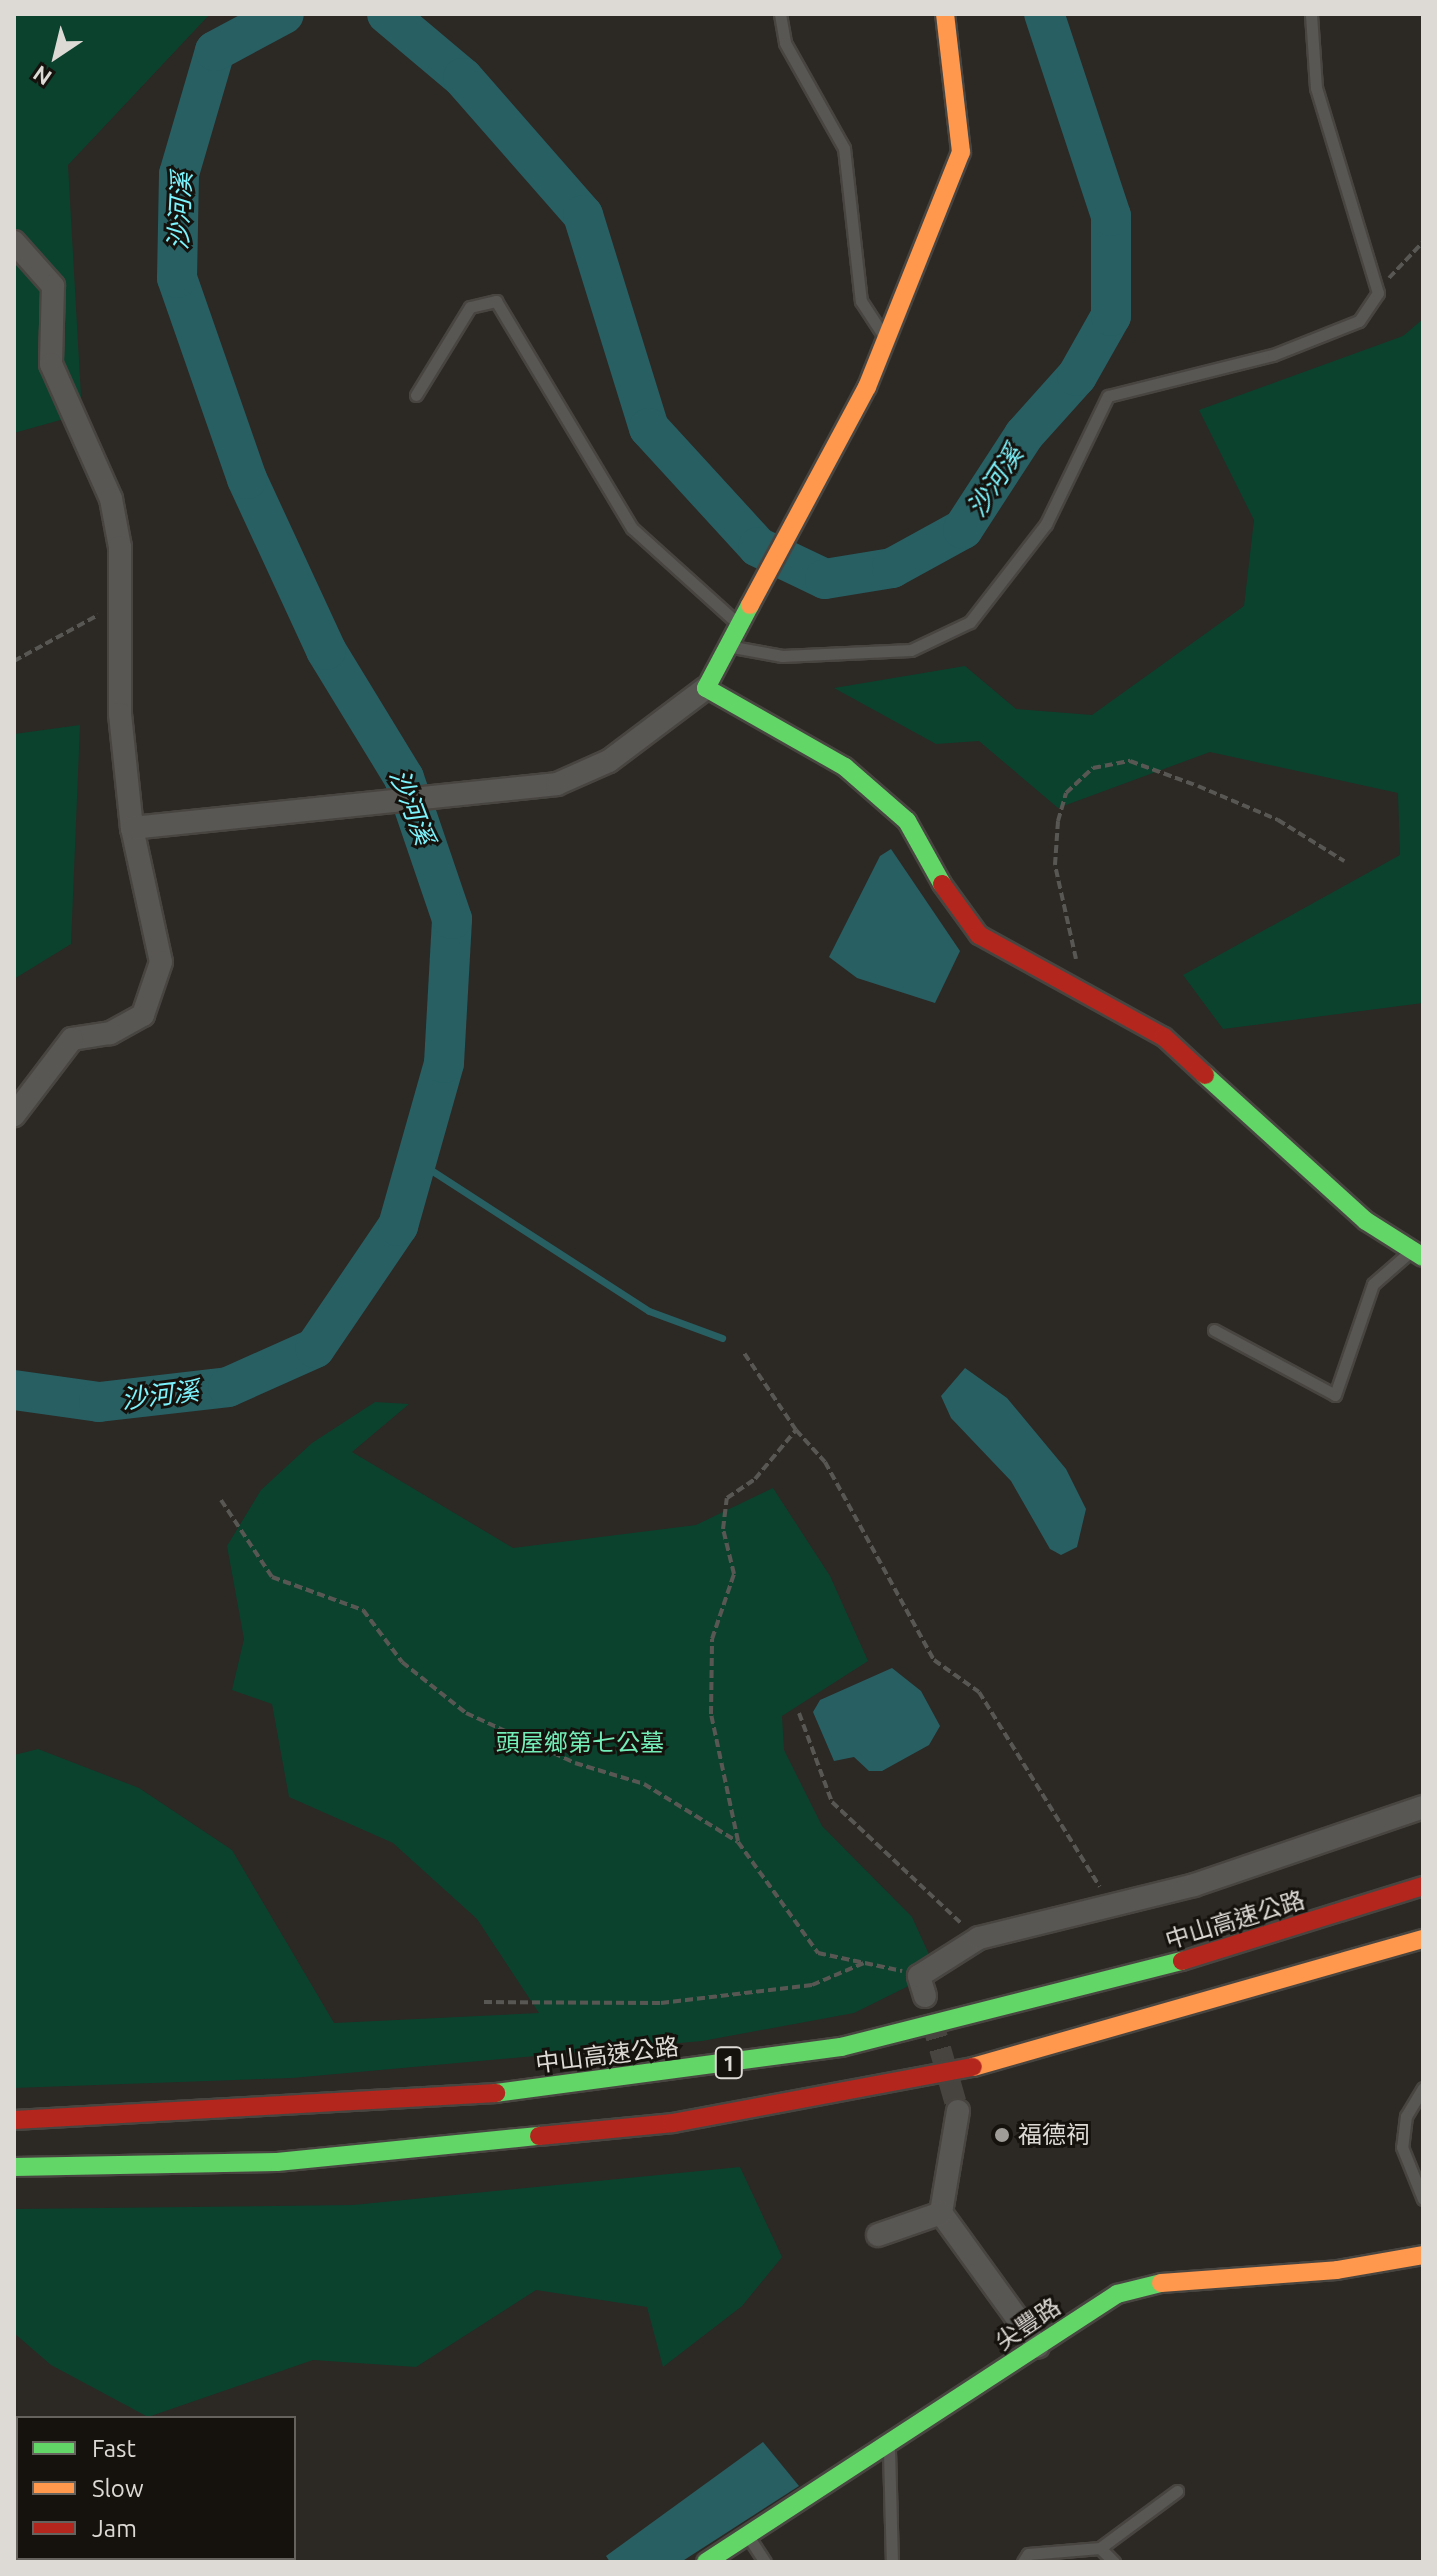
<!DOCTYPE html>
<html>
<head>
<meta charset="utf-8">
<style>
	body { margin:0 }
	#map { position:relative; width:1437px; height:2576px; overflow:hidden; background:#2c2824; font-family:Ubuntu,"Noto Sans TC",sans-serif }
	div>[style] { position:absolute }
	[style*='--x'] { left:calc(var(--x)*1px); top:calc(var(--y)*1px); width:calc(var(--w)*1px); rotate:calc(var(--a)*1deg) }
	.green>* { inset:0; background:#0b422e }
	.water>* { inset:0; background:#275f63 }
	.stream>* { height:7px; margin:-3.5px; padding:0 3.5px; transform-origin:3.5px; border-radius:3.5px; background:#275f63 }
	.river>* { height:40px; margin:-20px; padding:0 20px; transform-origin:20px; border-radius:20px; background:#275f63 }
	.street-tunnel>* { height:22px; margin-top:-11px; transform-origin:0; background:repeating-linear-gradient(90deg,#47433e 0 22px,transparent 0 33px) }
	.path>* { height:4px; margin-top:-2px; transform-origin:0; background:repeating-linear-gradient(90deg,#585754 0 8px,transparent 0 12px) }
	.roads { filter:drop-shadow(2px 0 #484541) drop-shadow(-2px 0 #484541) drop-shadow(0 2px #484541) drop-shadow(0 -2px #484541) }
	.lane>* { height:11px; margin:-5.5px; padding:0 5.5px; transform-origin:5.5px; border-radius:5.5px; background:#595754 }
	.street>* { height:22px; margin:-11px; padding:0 11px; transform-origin:11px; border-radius:11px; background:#595754 }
	.fast>* { height:18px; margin:-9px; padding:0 9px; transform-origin:9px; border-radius:9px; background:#63d668 }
	.slow>* { height:18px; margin:-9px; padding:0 9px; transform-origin:9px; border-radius:9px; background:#ff974d }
	.jam>* { height:18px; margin:-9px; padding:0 9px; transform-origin:9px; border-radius:9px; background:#b3261e }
	.dots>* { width:22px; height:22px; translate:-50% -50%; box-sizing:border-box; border:4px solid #15120e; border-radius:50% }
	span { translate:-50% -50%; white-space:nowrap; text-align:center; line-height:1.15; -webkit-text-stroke:6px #15120e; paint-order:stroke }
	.shield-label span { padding:2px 6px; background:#15120e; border:2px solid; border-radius:6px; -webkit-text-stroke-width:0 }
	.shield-label { font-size:22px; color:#ddd9d4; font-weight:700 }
	.park-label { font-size:24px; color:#73edb7 }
	.street-label { font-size:24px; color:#ddd9d4 }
	.poi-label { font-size:24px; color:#ddd9d4 }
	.left { translate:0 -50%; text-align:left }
	.water-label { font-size:26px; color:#7df4fd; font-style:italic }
	.frame { position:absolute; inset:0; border:16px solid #ddd9d4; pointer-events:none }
	.legend { position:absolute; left:16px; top:2416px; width:280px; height:144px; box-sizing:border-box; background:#15120e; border:2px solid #65625d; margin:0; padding:10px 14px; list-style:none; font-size:24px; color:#ddd9d4 }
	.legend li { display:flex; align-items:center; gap:16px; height:40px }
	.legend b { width:40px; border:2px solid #65625d }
	.north { position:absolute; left:16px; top:16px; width:80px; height:80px; -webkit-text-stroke:6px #15120e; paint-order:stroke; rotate:215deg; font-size:22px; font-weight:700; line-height:32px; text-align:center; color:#ddd9d4 }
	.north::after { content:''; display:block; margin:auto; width:28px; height:36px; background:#ddd9d4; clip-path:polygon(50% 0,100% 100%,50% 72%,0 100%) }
</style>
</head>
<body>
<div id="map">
	<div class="green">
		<div style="clip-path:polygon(14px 14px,210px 14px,68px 165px,82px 414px,14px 433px)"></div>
		<div style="clip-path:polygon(1423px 319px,1423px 1003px,1223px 1029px,1183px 975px,1400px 855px,1398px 793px,1210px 752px,1058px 808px,979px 741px,936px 744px,834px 688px,965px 666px,1016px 709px,1092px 715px,1244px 606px,1254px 520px,1199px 410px,1403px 336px)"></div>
		<div style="clip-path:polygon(80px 725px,71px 944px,14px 979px,14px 734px)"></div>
		<div style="clip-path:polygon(375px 1402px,409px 1404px,352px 1452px,513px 1548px,696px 1525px,773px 1488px,830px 1576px,868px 1661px,782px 1716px,784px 1750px,822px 1826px,912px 1917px,937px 1972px,854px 2013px,702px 2041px,292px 2078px,14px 2088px,14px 1755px,38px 1749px,139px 1788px,232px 1850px,334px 2023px,539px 2013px,477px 1919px,393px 1843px,289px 1797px,272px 1704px,232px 1690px,244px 1639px,227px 1546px,261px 1490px,312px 1443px)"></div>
		<div style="clip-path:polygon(740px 2167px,782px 2257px,742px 2306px,663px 2367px,647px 2307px,536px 2290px,416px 2367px,313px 2360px,148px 2417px,51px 2365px,14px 2333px,14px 2209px,353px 2205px)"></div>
	</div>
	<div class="water">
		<div style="clip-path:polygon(891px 849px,960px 951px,935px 1003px,857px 978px,829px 957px,880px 856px)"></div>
		<div style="clip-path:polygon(965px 1368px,1007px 1398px,1066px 1469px,1086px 1509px,1077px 1547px,1061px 1555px,1050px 1549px,1011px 1481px,951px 1418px,941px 1396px)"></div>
		<div style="clip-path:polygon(892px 1668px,921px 1691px,940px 1726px,929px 1745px,882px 1771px,869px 1771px,854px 1757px,834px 1761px,813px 1712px,820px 1700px)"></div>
		<div style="clip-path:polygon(763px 2442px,799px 2486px,681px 2562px,610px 2562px,606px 2556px)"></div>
	</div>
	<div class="stream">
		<div style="--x:417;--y:1161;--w:276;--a:32.9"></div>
		<div style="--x:649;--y:1311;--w:78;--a:20.3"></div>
	</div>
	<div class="river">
		<div style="--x:387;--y:14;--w:99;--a:40.1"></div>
		<div style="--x:463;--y:78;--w:182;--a:48.8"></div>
		<div style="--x:583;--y:215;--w:223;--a:72.8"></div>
		<div style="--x:649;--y:428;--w:161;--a:47.5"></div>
		<div style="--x:758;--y:547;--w:74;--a:25.5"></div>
		<div style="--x:825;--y:579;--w:68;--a:-9.3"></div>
		<div style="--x:892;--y:568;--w:81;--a:-28.8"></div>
		<div style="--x:963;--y:529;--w:112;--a:-57"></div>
		<div style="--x:1024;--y:435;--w:79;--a:-48.1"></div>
		<div style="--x:1077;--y:376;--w:69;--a:-60.5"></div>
		<div style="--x:1111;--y:316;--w:100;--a:-90"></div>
		<div style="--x:1111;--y:216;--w:213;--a:-108.3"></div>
		<div style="--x:14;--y:1390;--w:86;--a:8"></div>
		<div style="--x:99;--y:1402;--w:130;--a:-6.6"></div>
		<div style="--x:228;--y:1387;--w:95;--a:-24.1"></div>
		<div style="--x:315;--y:1348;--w:148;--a:-55.8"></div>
		<div style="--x:398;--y:1226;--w:169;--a:-74.2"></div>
		<div style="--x:444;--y:1063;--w:144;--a:-86.8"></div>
		<div style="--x:452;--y:919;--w:149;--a:-108.8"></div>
		<div style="--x:404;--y:778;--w:150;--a:-121.4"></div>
		<div style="--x:326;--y:650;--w:188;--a:-114.8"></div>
		<div style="--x:247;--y:479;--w:213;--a:-109.2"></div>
		<div style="--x:177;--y:278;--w:104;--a:-88.9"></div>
		<div style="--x:179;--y:174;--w:128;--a:-73.7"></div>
		<div style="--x:215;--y:51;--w:78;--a:-28.2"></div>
	</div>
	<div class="street-tunnel">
		<div style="--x:931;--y:2017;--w:98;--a:74"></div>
	</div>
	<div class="path">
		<div style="--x:1389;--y:278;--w:50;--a:-46.6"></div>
		<div style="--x:14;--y:661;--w:96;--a:-28.7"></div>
		<div style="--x:1076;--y:959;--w:96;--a:-102.6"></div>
		<div style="--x:1055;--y:865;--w:44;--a:-86.1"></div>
		<div style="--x:1058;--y:821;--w:29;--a:-74"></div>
		<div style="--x:1066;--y:793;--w:37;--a:-43"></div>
		<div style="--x:1093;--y:768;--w:38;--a:-11"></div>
		<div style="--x:1130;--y:761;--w:72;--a:20.2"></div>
		<div style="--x:1198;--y:786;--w:87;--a:23"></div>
		<div style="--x:1278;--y:820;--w:78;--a:31.8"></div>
		<div style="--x:796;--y:1430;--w:43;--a:47.8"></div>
		<div style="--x:825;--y:1462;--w:226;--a:61.2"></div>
		<div style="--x:934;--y:1660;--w:55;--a:35.4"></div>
		<div style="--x:979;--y:1692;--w:229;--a:58.2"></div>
		<div style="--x:221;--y:1500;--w:92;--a:56.5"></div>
		<div style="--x:272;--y:1577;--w:97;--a:19.9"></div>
		<div style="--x:363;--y:1610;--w:65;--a:53.1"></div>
		<div style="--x:402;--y:1662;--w:82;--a:38.6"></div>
		<div style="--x:466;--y:1713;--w:120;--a:24.6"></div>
		<div style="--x:575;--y:1763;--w:72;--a:16.9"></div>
		<div style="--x:644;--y:1784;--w:110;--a:31.7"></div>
		<div style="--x:738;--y:1842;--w:137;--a:54.2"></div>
		<div style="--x:818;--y:1953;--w:86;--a:12.1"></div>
		<div style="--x:799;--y:1713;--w:95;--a:69.7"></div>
		<div style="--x:832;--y:1802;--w:178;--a:43.2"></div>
		<div style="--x:738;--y:1841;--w:130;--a:-102"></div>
		<div style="--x:711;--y:1714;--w:75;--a:-89.2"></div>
		<div style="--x:712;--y:1639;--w:69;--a:-71.3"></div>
		<div style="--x:734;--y:1574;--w:46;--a:-103.7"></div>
		<div style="--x:723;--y:1529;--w:31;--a:-83"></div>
		<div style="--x:727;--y:1498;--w:34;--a:-34"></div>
		<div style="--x:755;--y:1479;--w:64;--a:-50.1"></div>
		<div style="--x:796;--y:1430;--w:93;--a:-124"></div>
		<div style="--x:484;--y:2002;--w:177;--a:0.3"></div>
		<div style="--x:661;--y:2003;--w:152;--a:-6.8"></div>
		<div style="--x:812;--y:1985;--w:56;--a:-22.9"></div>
	</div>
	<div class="roads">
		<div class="lane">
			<div style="--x:780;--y:14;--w:29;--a:80"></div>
			<div style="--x:785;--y:43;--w:120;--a:60.7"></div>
			<div style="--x:844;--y:148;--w:154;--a:83.7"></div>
			<div style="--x:861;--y:301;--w:38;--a:57"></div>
			<div style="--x:416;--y:395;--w:103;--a:-58.5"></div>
			<div style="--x:470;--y:307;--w:27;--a:-13"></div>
			<div style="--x:496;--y:301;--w:265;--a:59.1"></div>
			<div style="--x:632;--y:528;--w:140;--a:42.1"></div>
			<div style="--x:733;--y:647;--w:50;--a:10.4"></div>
			<div style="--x:782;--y:656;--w:129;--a:-2.7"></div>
			<div style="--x:911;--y:650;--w:65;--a:-25.4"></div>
			<div style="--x:970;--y:622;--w:124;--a:-52.2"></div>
			<div style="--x:1046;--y:524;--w:142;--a:-64.2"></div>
			<div style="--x:1108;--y:396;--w:170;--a:-14"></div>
			<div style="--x:1273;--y:355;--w:92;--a:-21.6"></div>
			<div style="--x:1359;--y:321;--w:34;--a:-56"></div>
			<div style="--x:1378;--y:293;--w:214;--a:-106.8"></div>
			<div style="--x:1316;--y:88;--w:74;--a:-93.9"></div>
			<div style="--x:1214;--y:1330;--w:137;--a:28.2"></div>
			<div style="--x:1335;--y:1395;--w:117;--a:-71.1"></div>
			<div style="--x:1373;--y:1284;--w:50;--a:-41"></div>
			<div style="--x:1423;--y:2088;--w:33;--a:121"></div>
			<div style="--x:1406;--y:2116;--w:31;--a:97"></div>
			<div style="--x:1402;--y:2147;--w:56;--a:68"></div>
			<div style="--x:889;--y:2450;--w:112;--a:88.5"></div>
			<div style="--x:748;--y:2536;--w:31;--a:57"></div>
			<div style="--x:1100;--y:2548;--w:20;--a:45"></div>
			<div style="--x:1023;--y:2562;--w:9;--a:-58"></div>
			<div style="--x:1028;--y:2554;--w:72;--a:-4.8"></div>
			<div style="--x:1100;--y:2548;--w:96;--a:-36.5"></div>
		</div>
		<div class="street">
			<div style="--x:14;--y:242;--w:59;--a:48.4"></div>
			<div style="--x:53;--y:286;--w:78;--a:91.5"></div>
			<div style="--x:51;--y:364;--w:148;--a:66"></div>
			<div style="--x:111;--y:499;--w:49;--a:79.4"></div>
			<div style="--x:120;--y:547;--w:167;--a:90"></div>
			<div style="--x:120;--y:714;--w:115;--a:84"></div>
			<div style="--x:132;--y:828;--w:137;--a:77.8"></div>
			<div style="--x:161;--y:962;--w:56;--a:108.8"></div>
			<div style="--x:143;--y:1015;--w:38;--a:151"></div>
			<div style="--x:110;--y:1033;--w:38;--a:171"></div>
			<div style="--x:72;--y:1039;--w:96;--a:127.3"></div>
			<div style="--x:132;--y:828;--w:427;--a:-5.9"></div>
			<div style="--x:557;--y:784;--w:57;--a:-23.9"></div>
			<div style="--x:609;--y:761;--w:121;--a:-37"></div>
			<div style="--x:925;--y:1996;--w:21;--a:-107"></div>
			<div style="--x:919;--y:1976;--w:71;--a:-32.3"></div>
			<div style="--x:979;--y:1938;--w:221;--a:-13.8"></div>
			<div style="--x:1194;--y:1885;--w:242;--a:-18.8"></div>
			<div style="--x:958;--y:2111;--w:103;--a:99.5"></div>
			<div style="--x:941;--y:2213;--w:165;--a:54.1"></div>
			<div style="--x:878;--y:2235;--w:67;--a:-19.2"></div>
		</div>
		<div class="fast">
			<div style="--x:750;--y:605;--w:94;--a:117.9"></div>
			<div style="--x:706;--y:688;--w:160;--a:29.6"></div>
			<div style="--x:845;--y:767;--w:82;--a:41.1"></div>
			<div style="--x:907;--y:821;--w:72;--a:60.9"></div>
			<div style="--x:1205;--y:1075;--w:217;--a:42.2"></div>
			<div style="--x:1366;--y:1221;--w:67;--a:32.3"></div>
			<div style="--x:496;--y:2093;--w:348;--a:-7.6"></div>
			<div style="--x:841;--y:2047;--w:352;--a:-14.2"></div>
			<div style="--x:14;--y:2167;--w:263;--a:-1.1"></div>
			<div style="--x:277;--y:2162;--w:263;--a:-5.7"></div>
			<div style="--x:706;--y:2562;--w:491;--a:-33.1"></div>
			<div style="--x:1117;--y:2294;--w:45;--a:-14"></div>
		</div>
		<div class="slow">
			<div style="--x:750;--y:605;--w:247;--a:-61.8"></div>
			<div style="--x:867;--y:387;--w:253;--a:-68.2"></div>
			<div style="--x:961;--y:152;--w:139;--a:-96.6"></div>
			<div style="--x:973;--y:2067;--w:468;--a:-15.9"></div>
			<div style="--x:1161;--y:2283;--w:176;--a:-4.2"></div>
			<div style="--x:1337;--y:2270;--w:87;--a:-9.9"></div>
		</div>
		<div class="jam">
			<div style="--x:942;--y:884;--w:63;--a:54"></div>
			<div style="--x:979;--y:935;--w:211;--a:28.9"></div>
			<div style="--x:1164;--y:1037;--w:56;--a:42.8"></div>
			<div style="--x:1182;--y:1961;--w:252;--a:-17.3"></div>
			<div style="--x:14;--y:2120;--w:483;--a:-3.2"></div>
			<div style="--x:539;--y:2136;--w:135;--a:-5.5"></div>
			<div style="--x:673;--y:2123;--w:305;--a:-10.6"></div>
		</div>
	</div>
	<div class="dots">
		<div style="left:1002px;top:2135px;background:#9f9b96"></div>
	</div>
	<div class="shield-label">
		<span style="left:729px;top:2063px">1</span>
	</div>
	<div class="park-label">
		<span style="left:580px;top:1743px">頭屋鄉第七公墓</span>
	</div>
	<div class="street-label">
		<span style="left:1235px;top:1920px;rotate:-17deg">中山高速公路</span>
		<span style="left:607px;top:2055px;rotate:-7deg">中山高速公路</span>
		<span style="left:1028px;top:2324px;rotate:-34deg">尖豐路</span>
	</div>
	<div class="poi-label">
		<span class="left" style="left:1018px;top:2135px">福德祠</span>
	</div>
	<div class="water-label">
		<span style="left:180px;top:211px;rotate:-87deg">沙河溪</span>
		<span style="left:995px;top:481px;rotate:-57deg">沙河溪</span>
		<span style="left:412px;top:807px;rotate:69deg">沙河溪</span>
		<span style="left:160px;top:1395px;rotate:-7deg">沙河溪</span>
	</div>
	<div class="frame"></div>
	<ul class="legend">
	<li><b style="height:10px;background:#63d668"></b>Fast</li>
	<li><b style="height:10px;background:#ff974d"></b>Slow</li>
	<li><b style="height:10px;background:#b3261e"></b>Jam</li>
	</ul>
	<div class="north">N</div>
</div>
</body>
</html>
